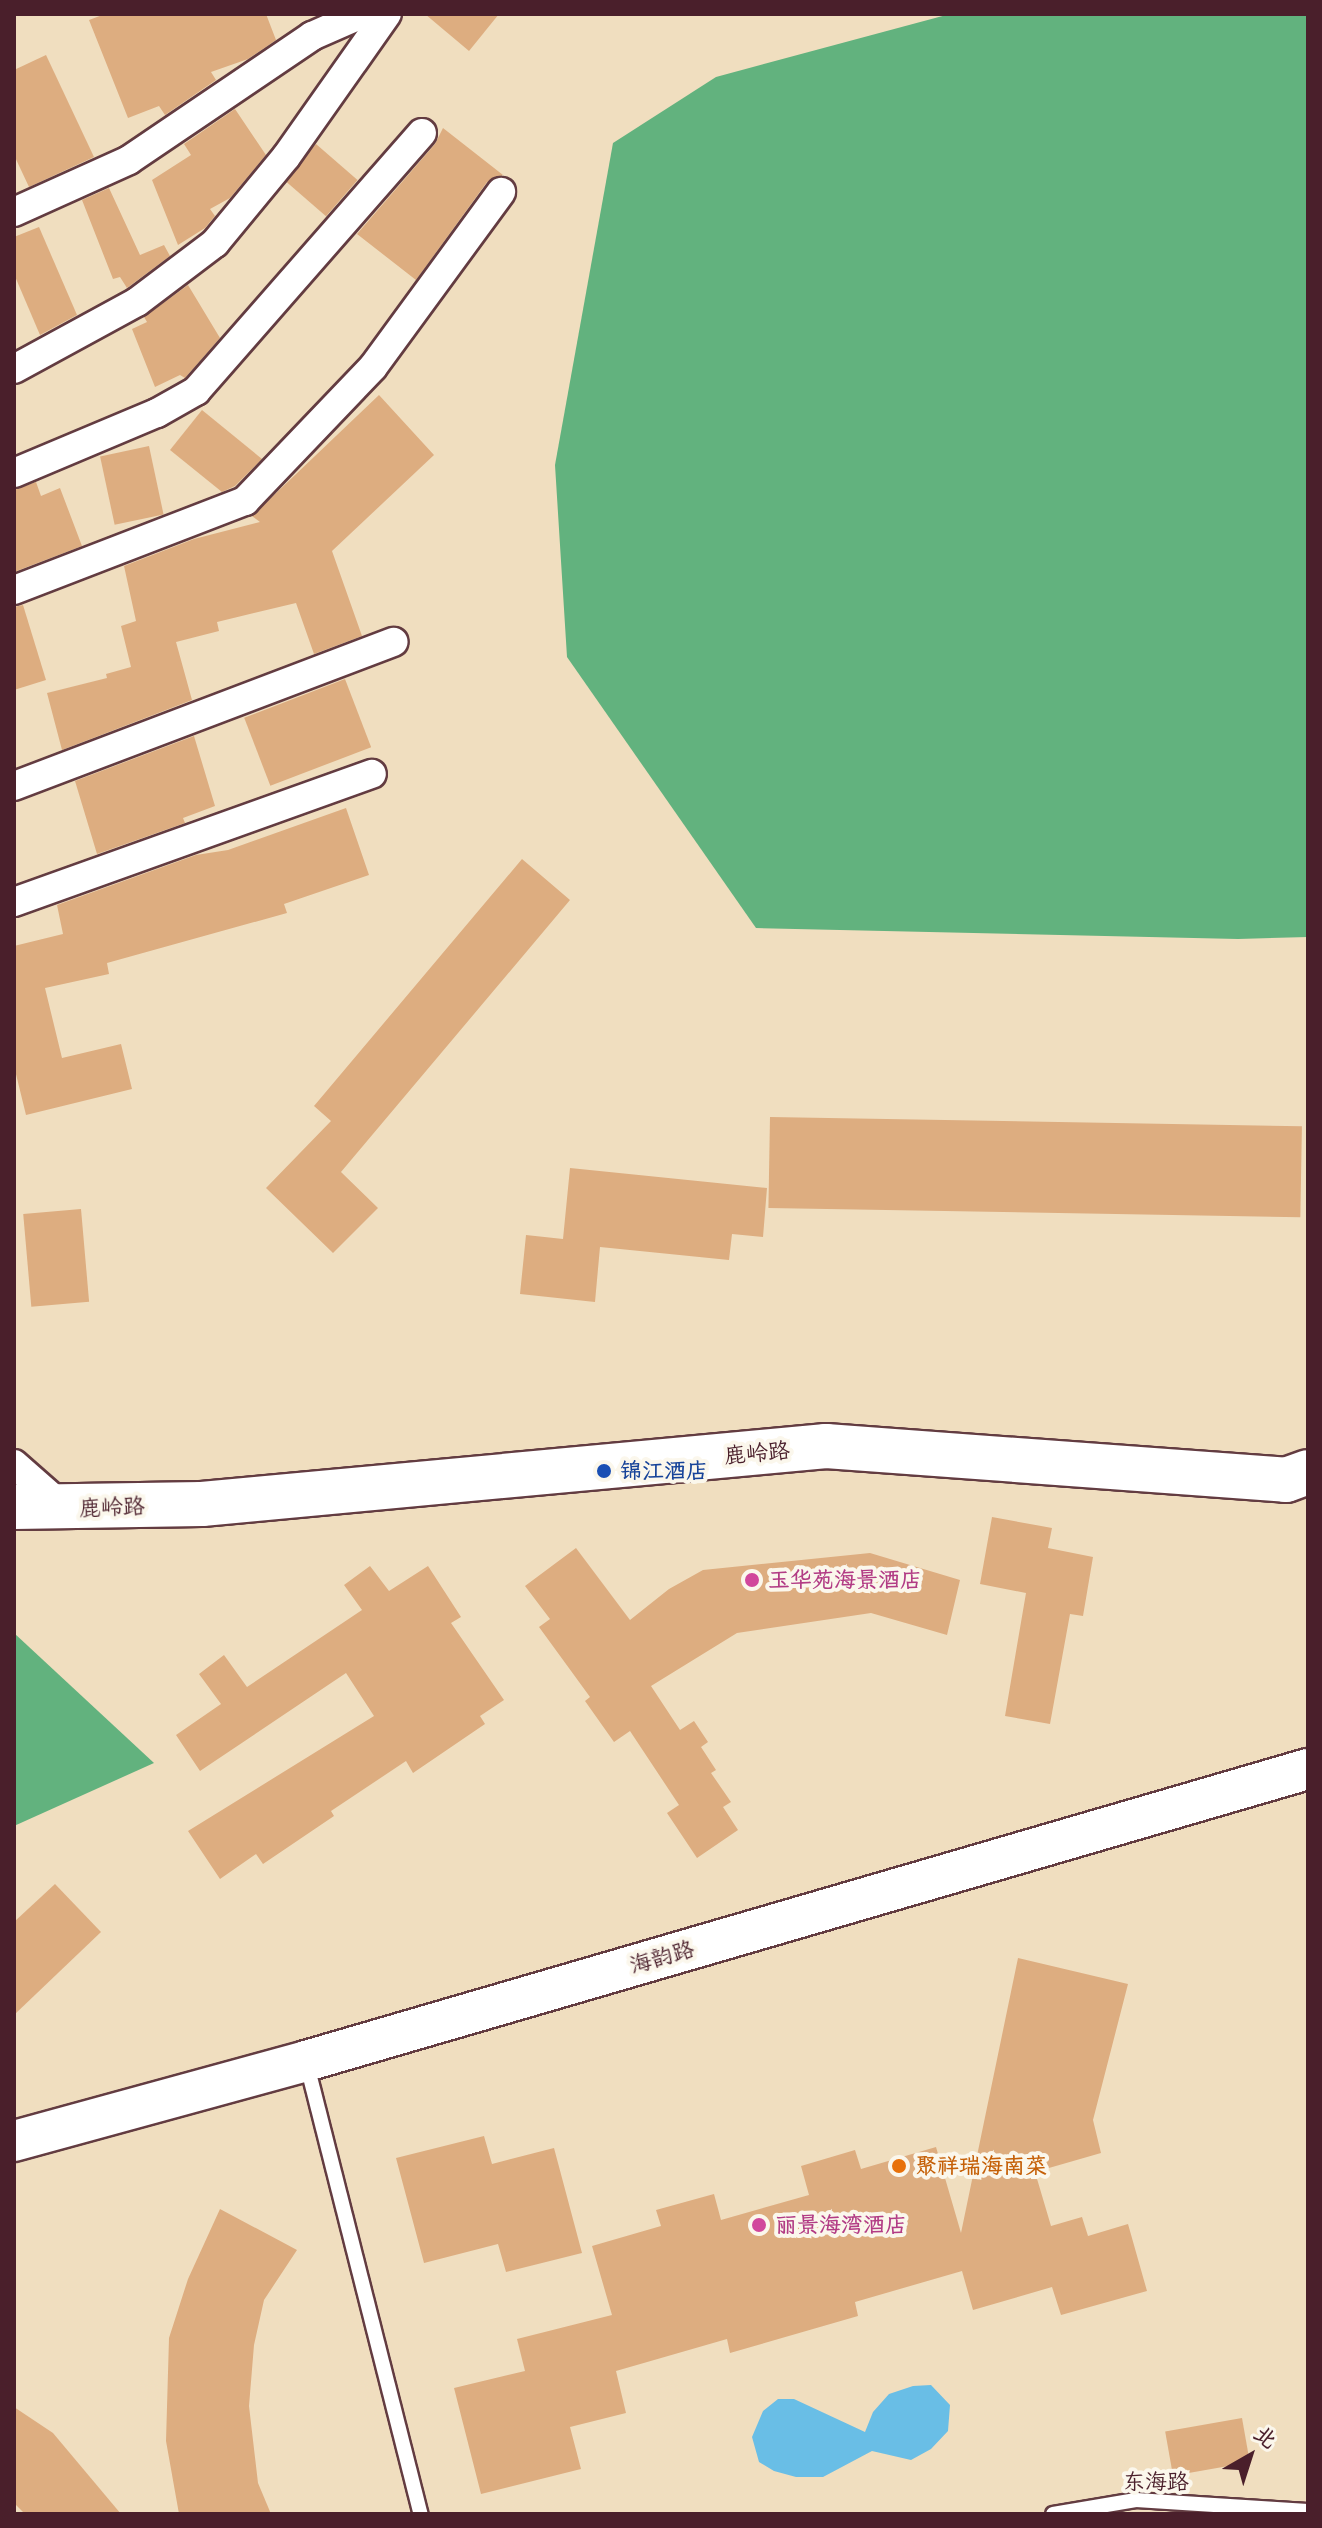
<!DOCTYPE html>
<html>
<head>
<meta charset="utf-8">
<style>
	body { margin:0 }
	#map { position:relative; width:1322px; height:2528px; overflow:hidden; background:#f0debf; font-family:"Shantell Sans","LXGW WenKai TC",sans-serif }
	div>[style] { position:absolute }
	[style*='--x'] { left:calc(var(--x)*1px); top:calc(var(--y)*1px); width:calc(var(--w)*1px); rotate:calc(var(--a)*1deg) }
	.forest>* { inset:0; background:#62b27e }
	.water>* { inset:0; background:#69bee6 }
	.building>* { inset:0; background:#ddad80; transform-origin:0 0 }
	.roads { filter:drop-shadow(2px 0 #633c41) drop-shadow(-2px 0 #633c41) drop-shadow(0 2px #633c41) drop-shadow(0 -2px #633c41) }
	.lane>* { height:14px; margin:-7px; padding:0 7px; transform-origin:7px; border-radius:7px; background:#fff }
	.street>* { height:28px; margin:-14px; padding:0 14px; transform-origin:14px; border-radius:14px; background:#fff }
	.secondary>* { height:40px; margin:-20px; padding:0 20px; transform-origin:20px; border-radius:20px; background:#fff }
	.primary>* { height:44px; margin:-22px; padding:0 22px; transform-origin:22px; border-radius:22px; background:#fff }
	.dots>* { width:22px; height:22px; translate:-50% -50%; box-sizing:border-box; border:4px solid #fbf7ec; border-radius:50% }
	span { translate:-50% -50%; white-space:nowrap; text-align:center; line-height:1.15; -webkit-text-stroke:8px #fbf7ec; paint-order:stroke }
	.street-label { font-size:22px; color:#4a1f2b }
	.transit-label { font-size:22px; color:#164399; font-weight:700 }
	.left { translate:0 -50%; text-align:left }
	.hotel-label { font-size:22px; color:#b23c85; font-weight:700 }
	.food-label { font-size:22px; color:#c56008; font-weight:700 }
	.frame { position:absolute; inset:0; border:16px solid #4a1f2b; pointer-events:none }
	.north { position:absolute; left:1210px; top:2416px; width:80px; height:80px; -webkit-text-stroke:6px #fbf7ec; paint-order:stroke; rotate:39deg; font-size:22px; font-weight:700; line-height:32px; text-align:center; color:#4a1f2b }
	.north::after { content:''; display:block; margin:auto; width:28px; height:36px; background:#4a1f2b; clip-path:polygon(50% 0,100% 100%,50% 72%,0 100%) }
</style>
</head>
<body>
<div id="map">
	<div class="forest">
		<div style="clip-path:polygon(950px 14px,1308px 14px,1308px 937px,1238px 939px,756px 928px,567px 657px,555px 465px,613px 143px,716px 77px)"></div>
		<div style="clip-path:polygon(14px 1633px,154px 1763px,14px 1826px)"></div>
	</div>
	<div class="water">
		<div style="clip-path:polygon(931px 2385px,950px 2405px,948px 2431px,931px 2449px,911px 2460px,872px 2451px,823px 2477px,796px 2477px,774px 2471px,759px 2462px,752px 2437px,763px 2411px,778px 2399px,794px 2399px,865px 2432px,873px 2412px,889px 2394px,913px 2386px)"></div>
	</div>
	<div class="building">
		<div style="clip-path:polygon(105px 14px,266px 14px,276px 40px,248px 59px,211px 72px,216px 80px,165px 115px,159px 106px,128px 118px,89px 20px)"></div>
		<div style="clip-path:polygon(425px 14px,499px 14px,469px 51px)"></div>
		<div style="clip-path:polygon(46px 55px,94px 157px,29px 187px,14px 155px,14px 70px)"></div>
		<div style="clip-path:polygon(235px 109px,266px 155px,230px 198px,210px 209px,215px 216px,205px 228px,178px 245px,152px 180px,191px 155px,184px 144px)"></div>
		<div style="clip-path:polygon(443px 128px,503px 175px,487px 182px,416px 280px,357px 234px,435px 144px)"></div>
		<div style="left:316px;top:144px;width:55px;height:48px;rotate:41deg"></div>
		<div style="clip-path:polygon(109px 188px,140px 255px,164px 245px,170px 256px,127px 288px,120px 277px,113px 279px,82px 200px)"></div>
		<div style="clip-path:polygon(39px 227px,77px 315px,40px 335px,14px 274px,14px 237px)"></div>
		<div style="clip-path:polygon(188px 285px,220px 338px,185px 378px,180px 375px,155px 387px,132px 329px,147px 322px,144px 317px)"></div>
		<div style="clip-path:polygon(379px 395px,434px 455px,332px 551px,362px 636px,314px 654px,296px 603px,217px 622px,219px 631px,176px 642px,192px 700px,62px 750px,47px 693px,107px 678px,106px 674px,131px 667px,121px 626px,136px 621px,124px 566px,194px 539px,260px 522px,252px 516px)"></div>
		<div style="clip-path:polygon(202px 410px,262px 459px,235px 486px,222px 492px,170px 450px)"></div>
		<div style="left:149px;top:446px;width:70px;height:50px;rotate:78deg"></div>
		<div style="clip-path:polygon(36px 482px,41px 496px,60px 488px,82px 546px,14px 572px,14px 490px)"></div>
		<div style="clip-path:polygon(23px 605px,46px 680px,14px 690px,14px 607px)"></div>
		<div style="left:345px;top:679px;width:73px;height:108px;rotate:69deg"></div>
		<div style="clip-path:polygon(194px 736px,215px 806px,183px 818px,185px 823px,97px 854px,75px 781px)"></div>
		<div style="clip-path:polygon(346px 808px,369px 875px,284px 904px,287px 913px,107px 963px,109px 974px,45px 988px,62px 1058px,121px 1044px,132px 1089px,26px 1115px,14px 1066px,14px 946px,63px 934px,57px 905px,196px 855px,228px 850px)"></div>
		<div style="clip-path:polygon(522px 859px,570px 900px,341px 1172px,378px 1208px,333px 1253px,266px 1188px,331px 1121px,314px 1106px)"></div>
		<div style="left:770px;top:1117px;width:532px;height:91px;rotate:1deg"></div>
		<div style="clip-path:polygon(570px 1168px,767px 1188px,763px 1237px,732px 1234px,729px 1260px,600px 1247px,595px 1302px,520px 1294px,526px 1235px,563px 1239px)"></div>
		<div style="left:81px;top:1209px;width:93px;height:58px;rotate:85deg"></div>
		<div style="clip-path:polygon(992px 1517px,1052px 1528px,1048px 1548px,1093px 1557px,1083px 1616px,1070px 1614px,1050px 1724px,1005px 1716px,1026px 1593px,980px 1584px)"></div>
		<div style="clip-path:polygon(576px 1548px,630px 1620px,669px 1589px,703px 1570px,870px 1553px,960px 1580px,947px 1635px,871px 1613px,737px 1633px,651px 1686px,680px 1730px,694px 1721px,708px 1742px,701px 1747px,716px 1770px,711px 1773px,731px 1802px,723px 1807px,738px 1830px,697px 1858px,667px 1813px,679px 1805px,630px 1731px,614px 1742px,585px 1701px,590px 1697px,539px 1627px,550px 1619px,525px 1586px)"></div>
		<div style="clip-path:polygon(370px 1566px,389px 1591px,428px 1566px,461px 1617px,451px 1623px,504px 1700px,480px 1716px,485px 1724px,413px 1773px,406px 1761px,331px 1811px,334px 1816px,263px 1864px,256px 1854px,220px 1879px,188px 1831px,374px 1716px,346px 1673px,200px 1771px,176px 1735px,221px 1704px,199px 1674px,224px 1655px,247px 1687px,362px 1610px,344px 1585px)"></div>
		<div style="clip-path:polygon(55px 1884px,101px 1932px,14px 2015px,14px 1922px)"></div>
		<div style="clip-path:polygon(1018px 1958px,1128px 1984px,1093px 2120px,1101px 2153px,1035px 2172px,1051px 2226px,1082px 2217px,1088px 2236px,1128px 2224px,1147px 2291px,1061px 2315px,1052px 2287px,973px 2310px,962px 2271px,855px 2302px,858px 2316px,730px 2353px,727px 2339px,616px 2371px,626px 2413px,570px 2427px,581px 2469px,481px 2494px,454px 2388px,525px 2371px,517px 2339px,612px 2315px,592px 2246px,661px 2226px,656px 2210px,714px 2194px,721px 2220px,809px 2195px,801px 2166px,855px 2150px,861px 2169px,936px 2147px,961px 2233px)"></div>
		<div style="clip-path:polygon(484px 2136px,492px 2164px,554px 2148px,582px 2253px,506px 2272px,498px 2244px,424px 2263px,396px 2158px)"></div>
		<div style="clip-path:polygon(220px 2209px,297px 2250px,264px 2300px,254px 2345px,249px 2406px,258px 2483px,271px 2514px,179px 2514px,166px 2441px,169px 2338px,188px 2279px)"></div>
		<div style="clip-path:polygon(14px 2407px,53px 2433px,121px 2514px,25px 2514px,14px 2503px)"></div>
		<div style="left:1242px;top:2418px;width:45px;height:78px;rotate:80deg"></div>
	</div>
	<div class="roads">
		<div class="lane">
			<div style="--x:307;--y:2065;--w:463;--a:75.8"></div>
			<div style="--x:1053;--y:2514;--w:84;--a:-9.6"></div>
			<div style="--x:1136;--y:2500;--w:172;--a:3.7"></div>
		</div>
		<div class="street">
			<div style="--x:14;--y:212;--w:126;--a:-24.3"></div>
			<div style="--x:129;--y:160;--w:221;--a:-34.1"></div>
			<div style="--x:312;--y:36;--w:55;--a:-23.7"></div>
			<div style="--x:14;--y:369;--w:140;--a:-28.6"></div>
			<div style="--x:137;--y:302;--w:98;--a:-37.1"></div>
			<div style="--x:215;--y:243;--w:112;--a:-50.5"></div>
			<div style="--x:286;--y:157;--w:175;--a:-54.8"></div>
			<div style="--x:14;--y:473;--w:155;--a:-22.8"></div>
			<div style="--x:157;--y:413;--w:45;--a:-29.4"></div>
			<div style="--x:196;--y:391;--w:343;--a:-48.8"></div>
			<div style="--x:14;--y:590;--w:248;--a:-21.1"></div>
			<div style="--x:245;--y:501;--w:185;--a:-46.3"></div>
			<div style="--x:373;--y:367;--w:217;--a:-53.8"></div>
			<div style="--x:14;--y:786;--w:406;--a:-20.8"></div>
			<div style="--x:14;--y:902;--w:380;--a:-19.7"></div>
			<div style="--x:14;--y:1464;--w:67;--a:41.3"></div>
		</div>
		<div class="secondary">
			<div style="--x:14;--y:2141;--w:303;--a:-15.3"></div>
			<div style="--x:306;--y:2061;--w:1044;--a:-16.25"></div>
		</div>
		<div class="primary">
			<div style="--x:14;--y:1507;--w:188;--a:-0.9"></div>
			<div style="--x:202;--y:1504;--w:627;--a:-5.31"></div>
			<div style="--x:826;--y:1446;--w:461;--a:4.2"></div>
			<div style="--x:1286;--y:1480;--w:23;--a:-20"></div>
		</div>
	</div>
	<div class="dots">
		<div style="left:604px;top:1471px;background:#1a4fb4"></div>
		<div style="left:752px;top:1580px;background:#d1479c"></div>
		<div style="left:899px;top:2166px;background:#e8710a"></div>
		<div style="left:759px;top:2225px;background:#d1479c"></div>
	</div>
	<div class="street-label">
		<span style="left:757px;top:1453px;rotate:-5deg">鹿岭路</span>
		<span style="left:112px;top:1507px;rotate:-2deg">鹿岭路</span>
		<span style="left:662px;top:1957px;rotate:-16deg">海韵路</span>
		<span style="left:1156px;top:2482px">东海路</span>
	</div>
	<div class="transit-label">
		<span class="left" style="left:620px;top:1471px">锦江酒店</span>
	</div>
	<div class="hotel-label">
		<span class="left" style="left:768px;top:1580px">玉华苑海景酒店</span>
		<span class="left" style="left:775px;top:2225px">丽景海湾酒店</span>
	</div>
	<div class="food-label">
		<span class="left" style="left:915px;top:2166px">聚祥瑞海南菜</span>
	</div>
	<div class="frame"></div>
	<div class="north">北</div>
</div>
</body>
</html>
